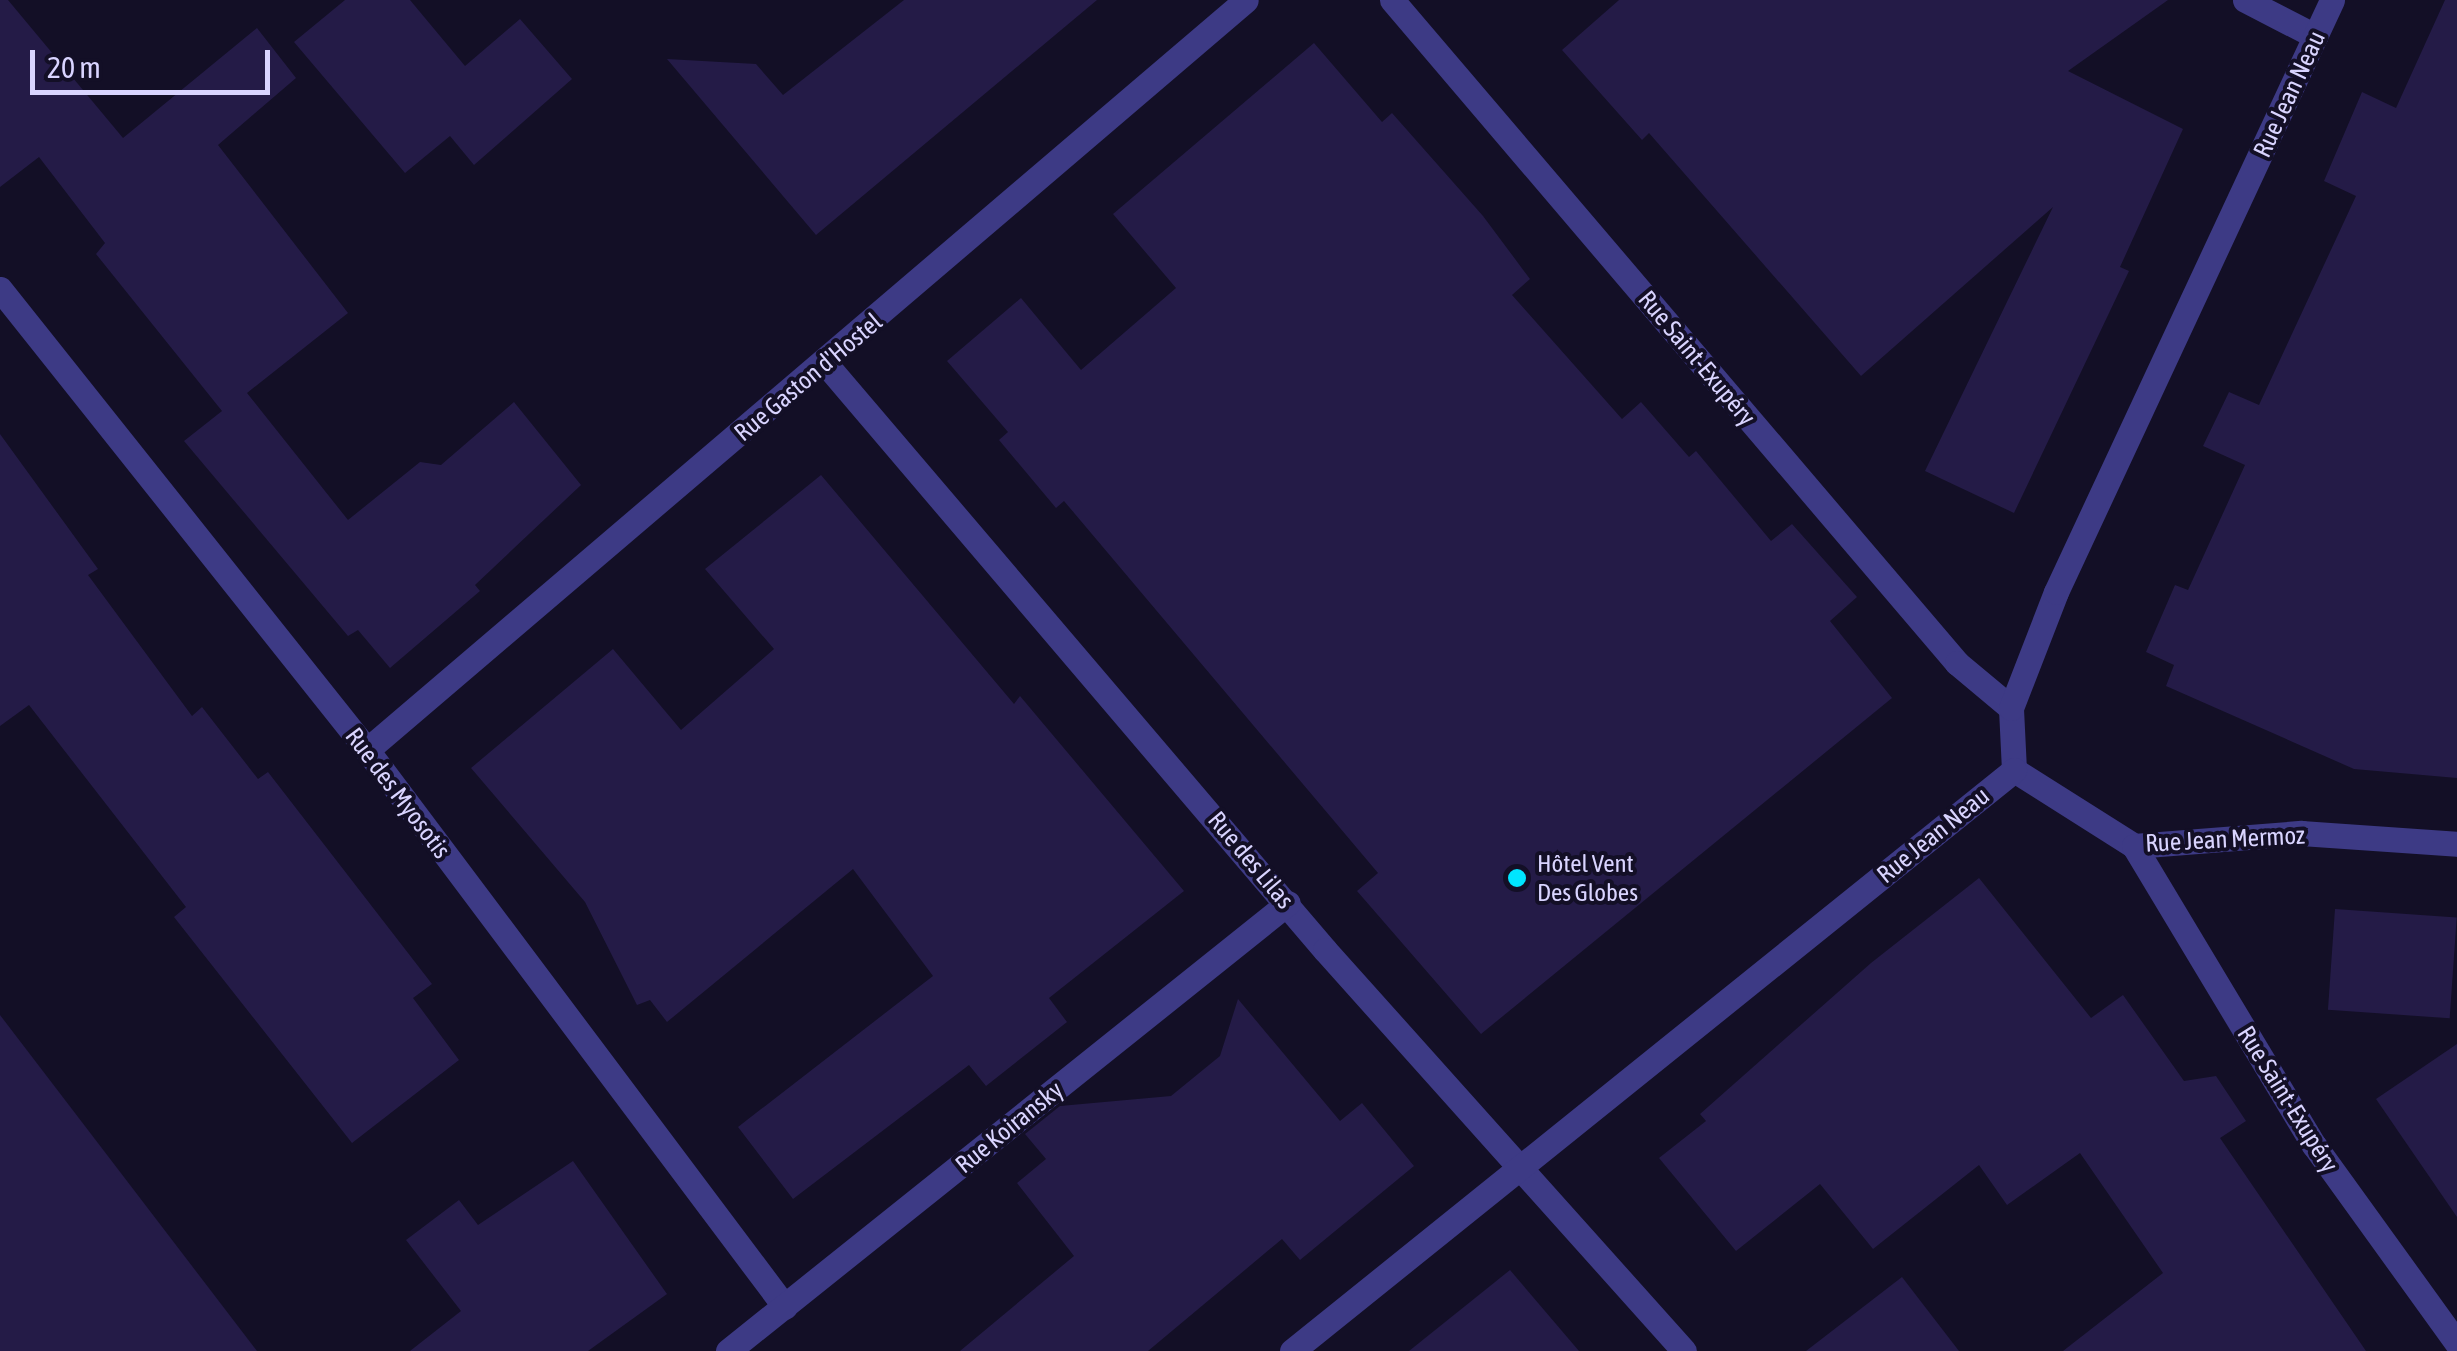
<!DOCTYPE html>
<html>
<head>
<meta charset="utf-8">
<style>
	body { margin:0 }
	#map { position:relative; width:2457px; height:1351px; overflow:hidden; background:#130f26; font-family:"Asap Condensed",sans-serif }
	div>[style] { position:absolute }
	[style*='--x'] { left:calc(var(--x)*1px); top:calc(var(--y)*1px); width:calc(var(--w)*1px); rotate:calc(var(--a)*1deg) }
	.building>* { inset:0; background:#241b47; transform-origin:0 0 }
	.minor>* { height:25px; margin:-12.5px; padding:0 12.5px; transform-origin:12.5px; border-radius:12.5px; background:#3d3a85 }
	.dots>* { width:28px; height:28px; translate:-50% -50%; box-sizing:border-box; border:5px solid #130f26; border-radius:50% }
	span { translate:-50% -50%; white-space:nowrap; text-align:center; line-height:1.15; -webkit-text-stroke:8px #130f26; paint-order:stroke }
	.street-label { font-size:25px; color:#d9d4ff }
	.poi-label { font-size:25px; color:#d9d4ff }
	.left { translate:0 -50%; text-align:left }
	.scale { position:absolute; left:30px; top:50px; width:240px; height:45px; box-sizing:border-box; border:5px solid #d9d4ff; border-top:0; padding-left:12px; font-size:30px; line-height:35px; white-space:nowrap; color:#d9d4ff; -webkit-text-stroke:8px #130f26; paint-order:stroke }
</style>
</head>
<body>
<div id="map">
	<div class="building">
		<div style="clip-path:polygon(0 0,8px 0,123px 138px,257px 28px,296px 78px,218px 145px,348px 313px,247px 393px,348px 520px,420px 462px,441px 465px,514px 402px,581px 485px,475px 585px,480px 591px,390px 668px,358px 630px,348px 636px,184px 441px,222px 411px,96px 254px,105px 243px,39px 157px,0 187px)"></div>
		<div style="clip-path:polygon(345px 0,410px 0,465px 66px,520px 19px,572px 79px,474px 165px,450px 136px,405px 173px,294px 42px)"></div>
		<div style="clip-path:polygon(904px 0,1097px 0,816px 235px,667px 59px,756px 64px,783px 95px)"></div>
		<div style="clip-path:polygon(1619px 0,2168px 0,2068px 71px,2183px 129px,2120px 267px,2129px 271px,2014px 513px,1925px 471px,2053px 207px,1861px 376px,1649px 133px,1642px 140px,1562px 50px)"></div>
		<div style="clip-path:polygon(2445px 0,2457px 0,2457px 778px,2354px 769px,2166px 686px,2174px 665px,2146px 652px,2175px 585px,2188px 590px,2245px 465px,2203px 446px,2229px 392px,2259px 405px,2356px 196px,2324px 181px,2362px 92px,2396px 108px)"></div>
		<div style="clip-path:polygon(1314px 43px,1382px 122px,1392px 113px,1483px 216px,1530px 279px,1512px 295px,1622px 419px,1641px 402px,1689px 457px,1696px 451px,1771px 541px,1792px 524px,1857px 597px,1830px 621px,1892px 698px,1481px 1034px,1357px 891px,1378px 873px,1064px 501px,1056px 508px,999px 440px,1008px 432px,947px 361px,1021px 298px,1081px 370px,1176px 288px,1113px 214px)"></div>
		<div style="clip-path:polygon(0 434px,98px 569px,88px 575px,192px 716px,202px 707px,258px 779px,268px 772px,432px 984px,413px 998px,459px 1060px,352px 1143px,174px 917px,186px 907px,29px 705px,0 726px)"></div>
		<div style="clip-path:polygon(821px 475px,1014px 704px,1020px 696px,1184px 891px,1049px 998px,1067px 1022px,986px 1086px,969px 1065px,793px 1199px,738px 1127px,933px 976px,853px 869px,667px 1022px,650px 1000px,637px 1005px,585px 902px,471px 768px,613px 649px,681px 730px,774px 649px,705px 569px)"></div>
		<div style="clip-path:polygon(1979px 878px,2091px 1018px,2123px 995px,2184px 1081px,2216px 1076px,2246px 1121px,2220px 1138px,2366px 1351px,2063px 1351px,2163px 1273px,2080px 1153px,2007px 1205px,1979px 1165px,1873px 1249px,1820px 1184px,1736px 1251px,1659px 1158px,1706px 1121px,1700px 1114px,1871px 963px)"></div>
		<div style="left:2335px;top:909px;width:122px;height:101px;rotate:4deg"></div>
		<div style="clip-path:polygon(1238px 999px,1340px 1121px,1362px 1103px,1414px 1166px,1300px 1260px,1282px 1239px,1148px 1351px,960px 1351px,1074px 1256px,1017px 1183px,1046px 1159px,1025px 1134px,1060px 1106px,1171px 1096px,1220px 1056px)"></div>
		<div style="clip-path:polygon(0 1015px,257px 1351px,0 1351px)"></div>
		<div style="clip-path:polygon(2457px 1044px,2457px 1217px,2376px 1099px)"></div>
		<div style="clip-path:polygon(573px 1161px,667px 1294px,588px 1351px,410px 1351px,461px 1311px,406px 1240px,459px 1200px,478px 1225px)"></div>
		<div style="clip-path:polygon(1510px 1270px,1579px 1351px,1409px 1351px)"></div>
		<div style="clip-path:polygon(1902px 1277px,1959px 1351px,1806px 1351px)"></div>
	</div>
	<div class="minor">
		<div style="--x:1392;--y:0;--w:871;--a:49.56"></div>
		<div style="--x:1957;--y:663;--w:70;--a:39.8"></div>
		<div style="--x:2245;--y:0;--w:79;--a:27.2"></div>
		<div style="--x:0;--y:289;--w:589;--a:51.48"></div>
		<div style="--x:367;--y:750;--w:696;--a:53.11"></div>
		<div style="--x:825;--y:363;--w:771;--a:49.58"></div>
		<div style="--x:1325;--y:950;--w:538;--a:48.16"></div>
		<div style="--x:367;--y:750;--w:1155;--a:-40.47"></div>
		<div style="--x:2014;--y:770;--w:62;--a:-92.8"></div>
		<div style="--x:2011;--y:708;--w:124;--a:-68.8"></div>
		<div style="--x:2056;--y:592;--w:653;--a:-65"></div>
		<div style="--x:2014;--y:770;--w:142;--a:32.3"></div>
		<div style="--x:2134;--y:846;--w:168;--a:-4.5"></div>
		<div style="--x:2301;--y:833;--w:156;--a:4"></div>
		<div style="--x:2134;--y:846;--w:349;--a:59"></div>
		<div style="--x:2314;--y:1145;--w:244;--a:54.2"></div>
		<div style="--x:728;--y:1351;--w:717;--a:-38.66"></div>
		<div style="--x:1292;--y:1351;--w:927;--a:-38.82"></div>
	</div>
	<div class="dots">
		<div style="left:1517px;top:878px;background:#00e5ff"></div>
	</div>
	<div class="street-label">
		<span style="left:2289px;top:94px;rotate:-65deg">Rue Jean Neau</span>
		<span style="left:1697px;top:358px;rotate:50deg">Rue Saint-Exupéry</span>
		<span style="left:808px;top:377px;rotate:-40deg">Rue Gaston d'Hostel</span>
		<span style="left:398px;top:793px;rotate:53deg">Rue des Myosotis</span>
		<span style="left:1933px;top:835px;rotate:-39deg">Rue Jean Neau</span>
		<span style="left:2225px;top:839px;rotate:-3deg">Rue Jean Mermoz</span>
		<span style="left:1251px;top:860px;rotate:50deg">Rue des Lilas</span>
		<span style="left:2288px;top:1099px;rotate:58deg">Rue Saint-Exupéry</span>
		<span style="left:1009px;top:1127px;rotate:-39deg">Rue Koiransky</span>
	</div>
	<div class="poi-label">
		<span class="left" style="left:1537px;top:878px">Hôtel Vent<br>Des Globes</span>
	</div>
	<div class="scale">20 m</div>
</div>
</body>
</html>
